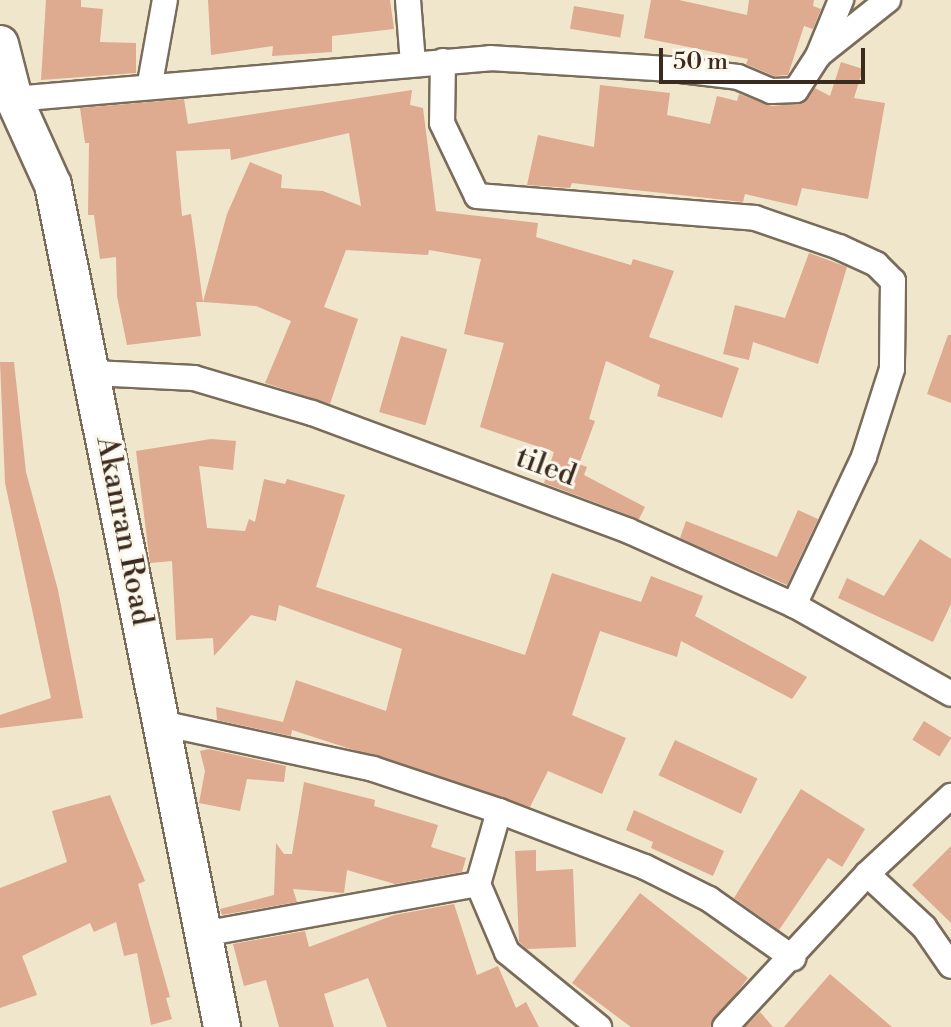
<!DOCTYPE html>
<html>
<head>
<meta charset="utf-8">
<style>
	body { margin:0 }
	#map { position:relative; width:951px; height:1027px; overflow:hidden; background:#f0e6cb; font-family:"Libre Bodoni",serif }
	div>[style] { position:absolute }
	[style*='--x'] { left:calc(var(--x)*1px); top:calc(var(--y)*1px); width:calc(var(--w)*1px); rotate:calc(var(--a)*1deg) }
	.building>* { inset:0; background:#deaa90; transform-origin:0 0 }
	.roads { filter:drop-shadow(2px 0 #7a6c5b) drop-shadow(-2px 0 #7a6c5b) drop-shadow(0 2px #7a6c5b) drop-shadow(0 -2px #7a6c5b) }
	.minor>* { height:24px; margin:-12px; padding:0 12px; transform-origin:12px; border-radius:12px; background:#fff }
	.secondary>* { height:36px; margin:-18px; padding:0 18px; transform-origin:18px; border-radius:18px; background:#fff }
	span { translate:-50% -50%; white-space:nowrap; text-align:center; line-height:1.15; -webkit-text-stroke:6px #fbf7ec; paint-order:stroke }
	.street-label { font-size:30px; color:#3b2a1e }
	.scale { position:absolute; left:659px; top:48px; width:206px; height:36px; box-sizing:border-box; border:4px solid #3b2a1e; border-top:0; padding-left:10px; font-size:24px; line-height:28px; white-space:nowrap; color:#3b2a1e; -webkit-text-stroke:6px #fbf7ec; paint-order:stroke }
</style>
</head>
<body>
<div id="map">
	<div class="building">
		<div style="clip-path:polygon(46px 0,81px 0,81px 7px,103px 9px,100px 42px,136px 43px,136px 73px,41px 80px)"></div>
		<div style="clip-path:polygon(208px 0,390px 0,394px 29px,332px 36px,332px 52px,272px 56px,273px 46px,211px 55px)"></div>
		<div style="clip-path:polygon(651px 0,679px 0,747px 15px,749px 0,814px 0,813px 6px,821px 9px,813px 29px,804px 26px,788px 75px,774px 76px,746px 64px,748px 59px,644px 38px)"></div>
		<div style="left:574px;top:6px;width:51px;height:23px;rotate:10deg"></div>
		<div style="clip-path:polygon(841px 62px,863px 69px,854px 98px,885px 103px,868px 199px,802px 188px,797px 206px,745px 194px,743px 202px,572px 183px,570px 188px,527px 185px,538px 135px,594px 147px,600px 85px,670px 93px,667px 115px,710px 124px,717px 96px,737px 101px,739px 94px,772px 106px,803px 103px,815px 88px,830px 96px)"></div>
		<div style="clip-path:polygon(412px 90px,410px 105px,423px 108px,436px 211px,538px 223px,536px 237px,631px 265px,633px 259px,674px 271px,649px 337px,739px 368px,722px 418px,657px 396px,660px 385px,606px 361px,589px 419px,595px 421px,579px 464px,587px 467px,584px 475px,645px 507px,639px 519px,544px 483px,554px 452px,480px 427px,504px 343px,464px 334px,481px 259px,429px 250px,428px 255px,346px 250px,324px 307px,358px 319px,330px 404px,265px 383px,291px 321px,256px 306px,203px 302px,227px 214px,250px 162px,282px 175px,281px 188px,323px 191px,361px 206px,349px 133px,231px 160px,230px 149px,176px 151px,182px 216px,191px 214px,203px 302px,196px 302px,201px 336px,127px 345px,117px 296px,116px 257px,100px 259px,94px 215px,88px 215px,89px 143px,85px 143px,80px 108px,184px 99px,188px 124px)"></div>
		<div style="clip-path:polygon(809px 253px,847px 267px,818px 364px,753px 342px,749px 360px,723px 354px,735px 305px,785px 318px)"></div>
		<div style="clip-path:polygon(948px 335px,951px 335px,951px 403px,927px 394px)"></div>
		<div style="left:401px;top:336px;width:48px;height:79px;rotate:16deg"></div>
		<div style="clip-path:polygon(0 362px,14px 362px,26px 472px,58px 590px,83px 718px,0 728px,0 715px,51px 698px,5px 483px)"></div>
		<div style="clip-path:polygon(211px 439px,236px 441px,233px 470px,199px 466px,207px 528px,245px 531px,249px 519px,255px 522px,264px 479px,285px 484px,287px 479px,345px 495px,316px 587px,525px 655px,552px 573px,641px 602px,651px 576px,703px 596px,695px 616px,807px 677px,792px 699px,681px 641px,677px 657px,600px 631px,572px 715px,626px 738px,602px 794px,548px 771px,530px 807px,292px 730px,291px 736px,217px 720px,216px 707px,283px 722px,296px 680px,386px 711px,402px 649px,279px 605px,276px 621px,251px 615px,214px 656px,213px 638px,176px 640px,172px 561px,150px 563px,136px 451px)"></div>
		<div style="clip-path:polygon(798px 510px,818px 519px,787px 585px,680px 538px,686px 521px,777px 557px)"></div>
		<div style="clip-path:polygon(920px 539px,951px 559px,951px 604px,933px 642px,838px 598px,847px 578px,884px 596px)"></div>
		<div style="left:924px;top:721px;width:32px;height:22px;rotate:32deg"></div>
		<div style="left:675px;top:740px;width:91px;height:39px;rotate:25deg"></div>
		<div style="clip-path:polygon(209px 749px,286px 766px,284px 782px,247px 779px,240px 811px,199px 803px,205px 771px,200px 751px)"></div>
		<div style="clip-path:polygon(304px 782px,375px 800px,374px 806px,438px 825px,431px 847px,466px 858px,462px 872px,395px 884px,347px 870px,344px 893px,293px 889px,297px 902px,222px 915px,220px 909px,274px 895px,276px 843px,284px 854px,292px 854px)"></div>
		<div style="clip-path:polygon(801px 789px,865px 829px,842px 867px,828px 858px,779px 930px,734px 898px)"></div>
		<div style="clip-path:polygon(110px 795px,145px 881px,138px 884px,170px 997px,166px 998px,172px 1019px,151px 1025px,137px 953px,124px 956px,116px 922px,94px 932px,90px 923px,22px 956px,37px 995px,0 1008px,0 888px,67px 862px,52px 811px)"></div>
		<div style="clip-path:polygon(634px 810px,724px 851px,713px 876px,651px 848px,653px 842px,626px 830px)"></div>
		<div style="clip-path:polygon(951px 846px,951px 923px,912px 885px)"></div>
		<div style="clip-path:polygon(536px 850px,536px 871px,573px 869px,576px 947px,527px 949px,519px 942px,515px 851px)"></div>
		<div style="clip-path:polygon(640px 893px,748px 978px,710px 1027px,631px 1027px,572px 983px)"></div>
		<div style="clip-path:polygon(454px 904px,477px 975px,498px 966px,516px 1008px,526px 1002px,539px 1027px,387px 1027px,368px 978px,324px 994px,334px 1027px,279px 1027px,266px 980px,244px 986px,233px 944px,305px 931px,309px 947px,394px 915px)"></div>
		<div style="clip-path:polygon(830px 974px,892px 1027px,784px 1027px)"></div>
		<div style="clip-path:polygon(760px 1012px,773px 1027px,745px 1027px)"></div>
	</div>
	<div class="roads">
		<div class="minor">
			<div style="--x:408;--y:0;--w:64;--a:85.5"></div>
			<div style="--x:820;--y:54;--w:87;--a:-38.5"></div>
			<div style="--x:443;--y:61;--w:62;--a:90.9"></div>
			<div style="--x:442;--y:123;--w:81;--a:64.4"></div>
			<div style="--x:477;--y:196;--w:279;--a:4.5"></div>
			<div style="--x:755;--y:218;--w:89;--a:19"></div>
			<div style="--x:839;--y:247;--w:41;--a:24.7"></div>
			<div style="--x:876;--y:264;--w:24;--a:45"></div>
			<div style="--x:893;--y:281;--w:88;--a:90.7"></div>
			<div style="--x:892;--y:369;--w:92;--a:107.7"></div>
			<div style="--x:864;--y:457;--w:164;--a:115.3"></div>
			<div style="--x:150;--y:83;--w:84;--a:-79.8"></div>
			<div style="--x:14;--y:99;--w:478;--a:-4.9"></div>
			<div style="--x:490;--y:58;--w:182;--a:3.5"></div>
			<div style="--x:672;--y:69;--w:66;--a:6.9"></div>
			<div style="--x:738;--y:77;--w:36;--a:23"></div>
			<div style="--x:771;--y:91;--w:25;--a:-2"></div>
			<div style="--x:796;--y:90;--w:40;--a:-57.1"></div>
			<div style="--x:818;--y:56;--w:61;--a:-67.7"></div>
			<div style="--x:93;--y:373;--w:101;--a:2.8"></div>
			<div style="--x:194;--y:378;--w:123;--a:16.5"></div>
			<div style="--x:312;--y:413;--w:338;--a:20.4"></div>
			<div style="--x:629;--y:531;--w:181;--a:24.2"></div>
			<div style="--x:794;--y:605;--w:180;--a:29.5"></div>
			<div style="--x:161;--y:723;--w:217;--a:12.2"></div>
			<div style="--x:373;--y:769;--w:133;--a:18.4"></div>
			<div style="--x:499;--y:811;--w:156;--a:21"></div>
			<div style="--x:645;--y:867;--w:72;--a:26.6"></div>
			<div style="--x:709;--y:899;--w:103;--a:35.1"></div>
			<div style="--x:499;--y:811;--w:76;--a:106"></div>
			<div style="--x:478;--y:884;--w:74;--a:66.9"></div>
			<div style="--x:507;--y:952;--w:119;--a:39.2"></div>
			<div style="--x:867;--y:874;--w:78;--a:42.9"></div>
			<div style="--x:924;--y:927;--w:47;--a:55.3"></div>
			<div style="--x:203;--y:934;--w:280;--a:-10.3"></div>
			<div style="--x:725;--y:1027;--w:209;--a:-47.1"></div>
			<div style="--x:867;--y:874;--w:115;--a:-42.9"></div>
		</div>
		<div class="secondary">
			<div style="--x:0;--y:44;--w:57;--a:75.7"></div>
			<div style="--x:14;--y:99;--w:94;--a:65.6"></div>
			<div style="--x:53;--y:185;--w:859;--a:78.65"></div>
		</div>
	</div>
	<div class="street-label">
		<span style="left:546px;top:467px;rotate:20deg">tiled</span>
		<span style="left:124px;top:531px;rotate:79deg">Akanran Road</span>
	</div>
	<div class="scale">50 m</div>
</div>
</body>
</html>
